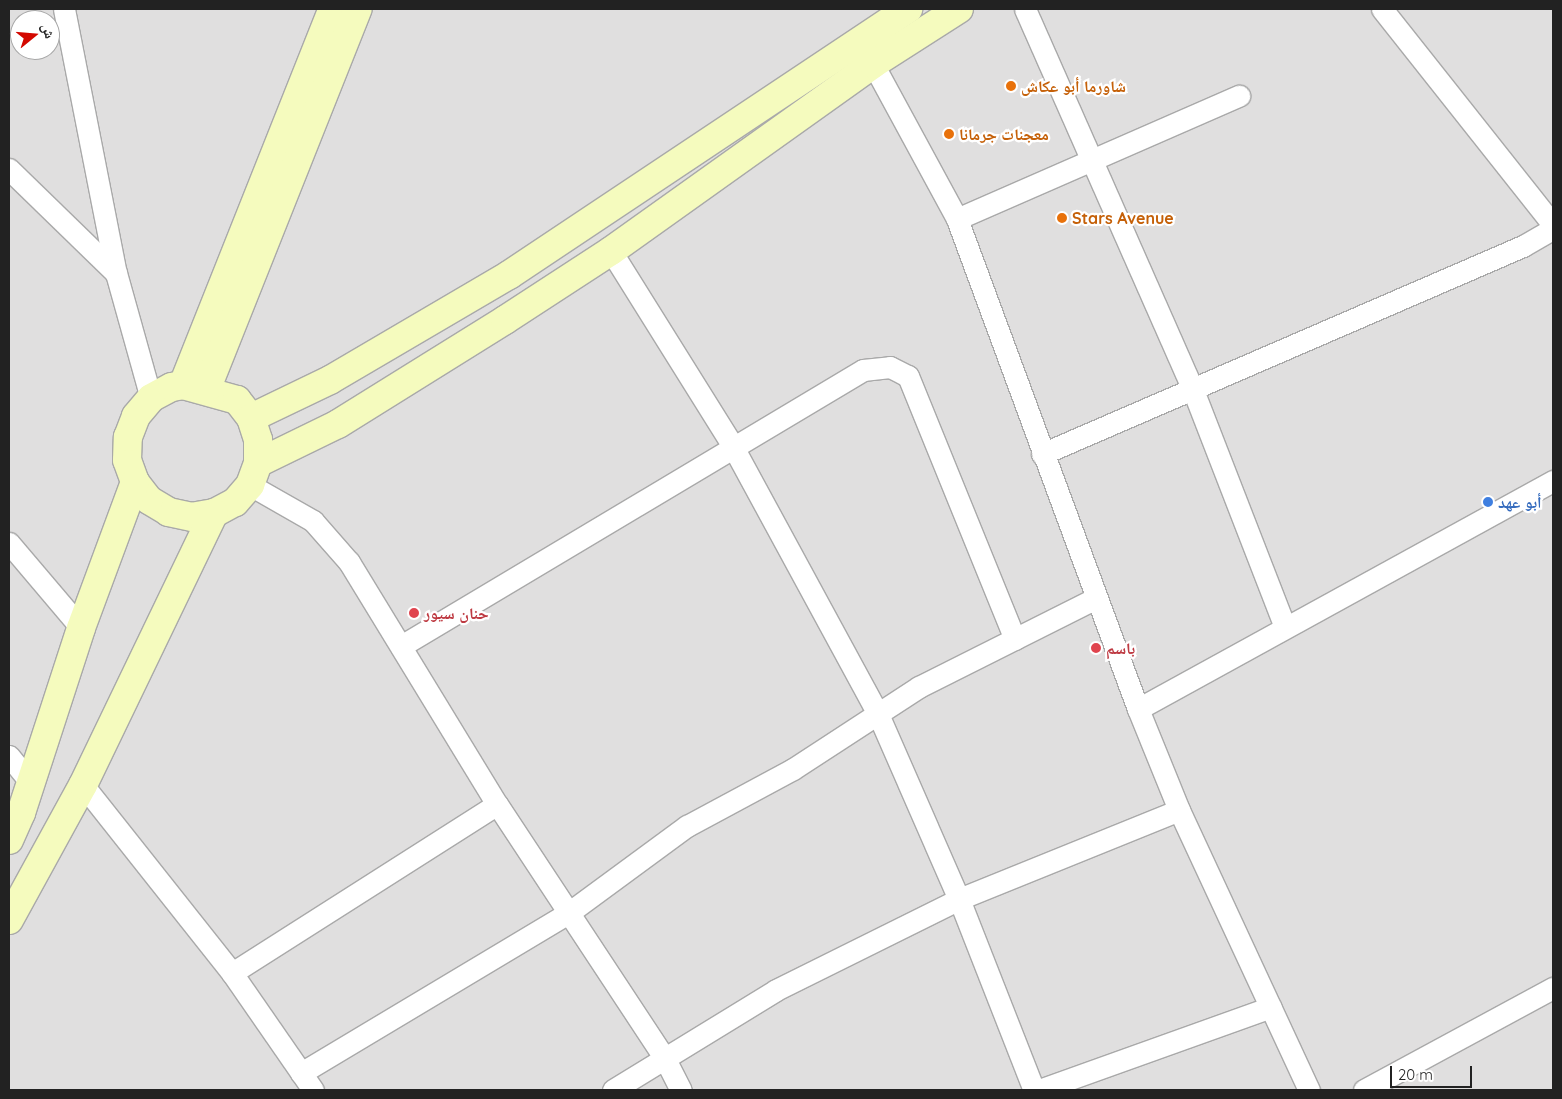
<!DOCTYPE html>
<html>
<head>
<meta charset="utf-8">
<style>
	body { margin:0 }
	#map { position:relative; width:1562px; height:1099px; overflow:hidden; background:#f2efe8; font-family:Quicksand,"Noto Naskh Arabic",sans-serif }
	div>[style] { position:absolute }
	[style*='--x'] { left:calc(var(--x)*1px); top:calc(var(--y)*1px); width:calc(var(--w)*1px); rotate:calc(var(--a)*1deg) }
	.residential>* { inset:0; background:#e0dfdf }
	.roads { filter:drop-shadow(1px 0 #a9a9a9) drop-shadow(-1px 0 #a9a9a9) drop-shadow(0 1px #a9a9a9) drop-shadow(0 -1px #a9a9a9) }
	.street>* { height:21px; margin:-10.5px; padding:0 10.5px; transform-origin:10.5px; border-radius:10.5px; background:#fff }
	.secondary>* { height:28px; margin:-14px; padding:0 14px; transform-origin:14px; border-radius:14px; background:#f5fbbe }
	.dots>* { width:14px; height:14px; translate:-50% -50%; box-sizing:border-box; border:2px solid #fff; border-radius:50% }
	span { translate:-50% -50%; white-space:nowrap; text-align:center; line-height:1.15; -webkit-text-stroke:4.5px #fff; paint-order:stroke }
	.food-label { font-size:16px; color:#c56008; font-weight:700 }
	.left { translate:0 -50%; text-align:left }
	.shop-label { font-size:16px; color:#366cbe; font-weight:700 }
	.health-label { font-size:16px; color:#be3a42; font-weight:700 }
	.frame { position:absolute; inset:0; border:10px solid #222; pointer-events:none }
	.north { position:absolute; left:10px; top:10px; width:50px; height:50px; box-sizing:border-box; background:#fff; border:1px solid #a7a7a7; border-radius:50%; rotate:73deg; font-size:14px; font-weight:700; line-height:20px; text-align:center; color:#222 }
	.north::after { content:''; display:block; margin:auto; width:18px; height:22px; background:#d30800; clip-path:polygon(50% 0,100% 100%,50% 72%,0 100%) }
	.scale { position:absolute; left:1390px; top:1066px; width:82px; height:22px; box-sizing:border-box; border:2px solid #222; border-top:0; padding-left:6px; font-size:15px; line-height:18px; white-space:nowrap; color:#222; -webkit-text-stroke:4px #fff; paint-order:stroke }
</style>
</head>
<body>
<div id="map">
	<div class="residential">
		<div style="clip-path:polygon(evenodd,9px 9px,1553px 9px,1553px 1090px,9px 1090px,9px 9px,20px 20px,50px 20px,50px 50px,20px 50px,20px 20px)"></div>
	</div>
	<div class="roads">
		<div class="street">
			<div style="--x:64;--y:9;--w:269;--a:78.9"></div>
			<div style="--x:116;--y:273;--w:130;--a:74.4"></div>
			<div style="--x:1025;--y:9;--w:416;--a:66.2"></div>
			<div style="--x:1193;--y:390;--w:254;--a:68.8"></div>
			<div style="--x:1382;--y:9;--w:275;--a:51.6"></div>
			<div style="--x:873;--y:64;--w:176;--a:61.5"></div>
			<div style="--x:957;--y:219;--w:522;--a:69.73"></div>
			<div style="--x:1138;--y:709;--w:109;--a:67.9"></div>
			<div style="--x:1179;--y:810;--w:309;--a:65.1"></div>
			<div style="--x:9;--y:169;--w:149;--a:44.2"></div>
			<div style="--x:957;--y:219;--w:308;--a:-23.6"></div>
			<div style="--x:611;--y:251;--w:229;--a:58"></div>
			<div style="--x:732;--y:445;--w:306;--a:61.5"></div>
			<div style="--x:878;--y:714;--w:202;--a:66.4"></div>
			<div style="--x:959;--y:899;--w:205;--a:68.6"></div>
			<div style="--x:1042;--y:454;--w:524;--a:-23.39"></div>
			<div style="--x:1523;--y:246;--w:34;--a:-30"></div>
			<div style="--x:250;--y:485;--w:73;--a:29.7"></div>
			<div style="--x:313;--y:521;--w:55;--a:48.7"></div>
			<div style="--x:349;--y:562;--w:284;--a:58.6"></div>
			<div style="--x:497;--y:804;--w:303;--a:56.6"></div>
			<div style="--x:664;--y:1057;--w:37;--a:63"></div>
			<div style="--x:9;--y:543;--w:111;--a:49.7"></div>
			<div style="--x:401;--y:646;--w:538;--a:-30.85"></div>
			<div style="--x:863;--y:370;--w:27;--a:-6"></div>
			<div style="--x:890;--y:367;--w:20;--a:27"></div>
			<div style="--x:908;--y:376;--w:284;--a:67.9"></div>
			<div style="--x:1138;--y:709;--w:474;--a:-28.8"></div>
			<div style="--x:9;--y:756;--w:35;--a:51"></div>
			<div style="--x:83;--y:785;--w:240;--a:51.6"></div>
			<div style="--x:232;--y:973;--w:142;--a:55.3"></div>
			<div style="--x:232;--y:973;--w:314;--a:-32.5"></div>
			<div style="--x:301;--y:1073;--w:310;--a:-30.9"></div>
			<div style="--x:567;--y:914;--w:149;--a:-36.3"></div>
			<div style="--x:687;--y:826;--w:120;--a:-28.3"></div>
			<div style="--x:793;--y:769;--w:150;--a:-33.1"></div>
			<div style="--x:919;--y:687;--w:198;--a:-26.7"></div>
			<div style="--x:613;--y:1090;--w:191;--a:-31.5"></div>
			<div style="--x:776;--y:990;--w:204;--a:-26.4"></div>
			<div style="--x:959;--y:899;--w:237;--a:-22"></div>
			<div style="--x:1039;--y:1090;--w:246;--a:-19.7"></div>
			<div style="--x:1364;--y:1090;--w:215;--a:-28.4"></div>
		</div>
		<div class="secondary">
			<div style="--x:183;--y:385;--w:56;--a:15.5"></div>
			<div style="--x:237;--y:400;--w:23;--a:52"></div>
			<div style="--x:251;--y:418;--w:23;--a:72"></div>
			<div style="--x:258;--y:440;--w:23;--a:90"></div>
			<div style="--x:258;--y:463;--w:23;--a:110"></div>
			<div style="--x:250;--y:485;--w:23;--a:131"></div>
			<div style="--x:235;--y:502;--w:24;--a:152"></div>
			<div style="--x:214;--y:513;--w:22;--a:170"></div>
			<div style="--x:192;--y:517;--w:24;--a:-168"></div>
			<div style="--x:169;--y:512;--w:23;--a:-149"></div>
			<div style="--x:149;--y:500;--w:23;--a:-128"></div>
			<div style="--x:135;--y:482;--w:23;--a:-110"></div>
			<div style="--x:127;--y:460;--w:23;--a:-88"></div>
			<div style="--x:128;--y:437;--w:22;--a:-69"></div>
			<div style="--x:136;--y:416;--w:23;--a:-50"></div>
			<div style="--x:151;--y:398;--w:24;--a:-28"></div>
			<div style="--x:172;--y:387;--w:11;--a:-10"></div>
			<div style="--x:183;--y:385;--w:405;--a:-68.3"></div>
			<div style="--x:206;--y:390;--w:410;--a:-68.3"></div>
			<div style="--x:251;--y:418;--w:88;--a:-25.7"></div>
			<div style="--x:330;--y:380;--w:208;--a:-30.4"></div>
			<div style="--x:509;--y:275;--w:480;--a:-33.7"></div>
			<div style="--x:258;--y:463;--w:89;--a:-26"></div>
			<div style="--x:338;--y:424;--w:197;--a:-31.9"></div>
			<div style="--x:505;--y:320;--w:126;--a:-33.1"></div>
			<div style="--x:611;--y:251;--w:322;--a:-35.5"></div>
			<div style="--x:873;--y:64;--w:102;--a:-32.6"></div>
			<div style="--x:9;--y:840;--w:30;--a:-66"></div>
			<div style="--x:21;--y:813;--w:194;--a:-72"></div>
			<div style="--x:81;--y:628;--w:156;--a:-69.7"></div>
			<div style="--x:9;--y:920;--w:154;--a:-61.3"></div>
			<div style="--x:83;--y:785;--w:302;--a:-64.3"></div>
		</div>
	</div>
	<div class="dots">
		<div style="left:1011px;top:86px;background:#e8710a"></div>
		<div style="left:949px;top:134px;background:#e8710a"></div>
		<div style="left:1062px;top:218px;background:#e8710a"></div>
		<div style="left:1488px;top:502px;background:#3f7fe0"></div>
		<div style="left:414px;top:613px;background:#e0444e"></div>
		<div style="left:1096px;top:648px;background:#e0444e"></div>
	</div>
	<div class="food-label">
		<span class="left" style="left:1021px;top:86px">شاورما أبو عكاش</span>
		<span class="left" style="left:959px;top:134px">معجنات جرمانا</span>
		<span class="left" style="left:1072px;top:218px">Stars Avenue</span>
	</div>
	<div class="shop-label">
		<span class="left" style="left:1498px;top:502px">أبو عهد</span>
	</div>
	<div class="health-label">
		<span class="left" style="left:424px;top:613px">حنان سيور</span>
		<span class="left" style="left:1106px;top:648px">باسم</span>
	</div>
	<div class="frame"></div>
	<div class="north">ش</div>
	<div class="scale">20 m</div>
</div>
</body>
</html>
